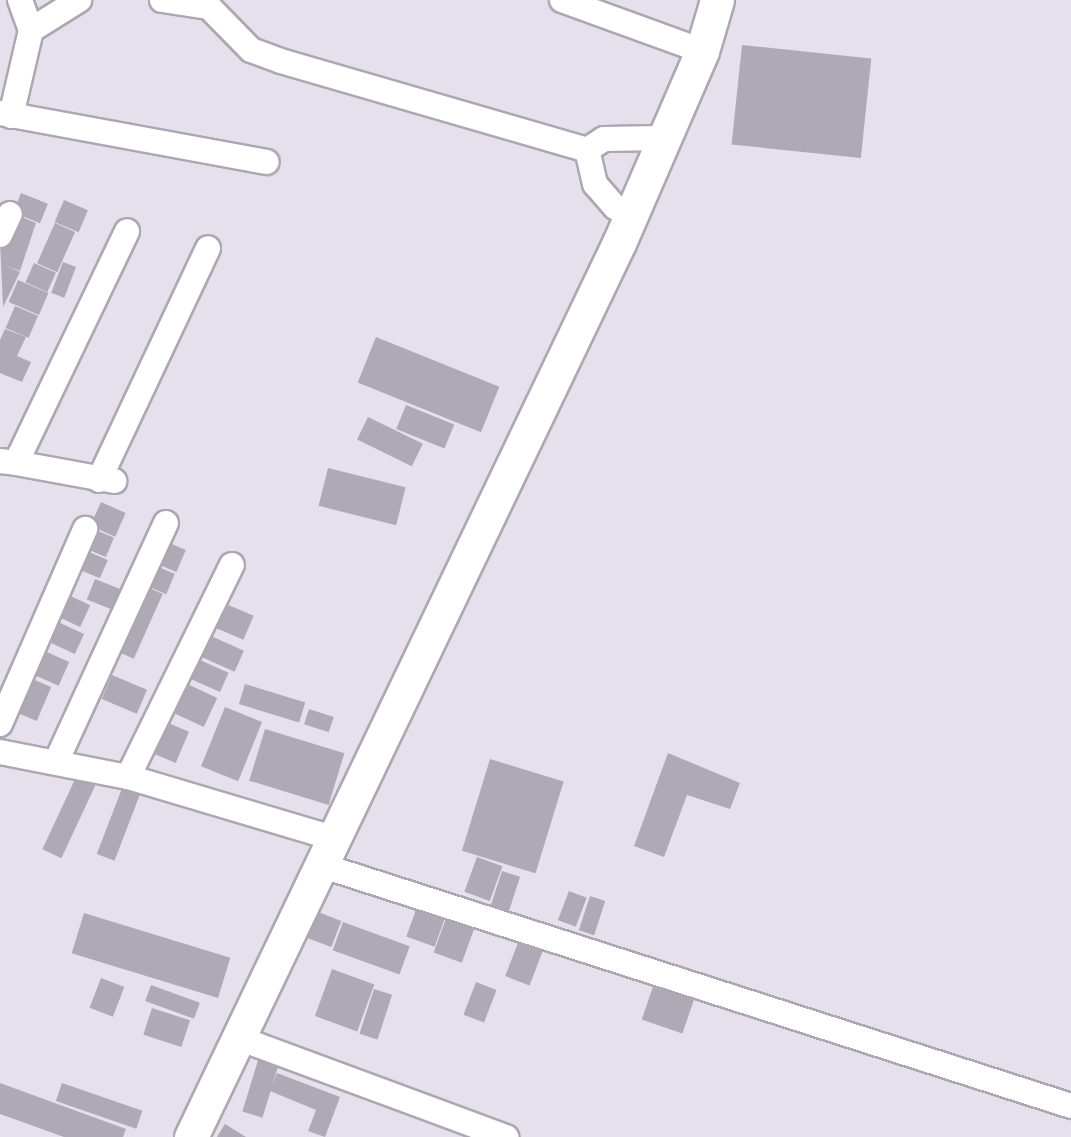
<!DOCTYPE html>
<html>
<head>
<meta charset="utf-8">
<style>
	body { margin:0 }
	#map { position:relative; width:1071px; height:1137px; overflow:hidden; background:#e5e0ec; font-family:"Asap Condensed",sans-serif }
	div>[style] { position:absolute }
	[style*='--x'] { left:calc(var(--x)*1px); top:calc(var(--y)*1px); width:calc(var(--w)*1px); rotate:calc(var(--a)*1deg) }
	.building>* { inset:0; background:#aea9b4; transform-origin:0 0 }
	.roads { filter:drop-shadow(2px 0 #aca7b2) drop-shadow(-2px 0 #aca7b2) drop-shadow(0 2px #aca7b2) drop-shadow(0 -2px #aca7b2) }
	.street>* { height:24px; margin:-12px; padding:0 12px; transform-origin:12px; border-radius:12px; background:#fff }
	.secondary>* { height:33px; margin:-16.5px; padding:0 16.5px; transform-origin:16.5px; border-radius:16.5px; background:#fff }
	span { translate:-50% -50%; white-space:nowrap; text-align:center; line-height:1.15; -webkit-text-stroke:4.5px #e5e0ec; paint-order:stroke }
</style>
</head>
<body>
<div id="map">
	<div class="building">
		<div style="left:742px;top:45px;width:130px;height:100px;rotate:6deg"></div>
		<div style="left:21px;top:193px;width:29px;height:21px;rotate:22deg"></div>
		<div style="left:64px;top:200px;width:26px;height:24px;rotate:23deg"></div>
		<div style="clip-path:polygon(12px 213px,36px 223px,20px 271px,7px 266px,20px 272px,3px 307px,0 241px)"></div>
		<div style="left:55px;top:223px;width:22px;height:44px;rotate:24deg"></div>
		<div style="left:63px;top:262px;width:14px;height:33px;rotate:21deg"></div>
		<div style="left:34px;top:263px;width:24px;height:21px;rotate:24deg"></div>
		<div style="left:18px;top:280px;width:33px;height:24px;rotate:23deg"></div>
		<div style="left:15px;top:306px;width:25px;height:24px;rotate:23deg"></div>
		<div style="clip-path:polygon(5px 329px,26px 337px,17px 356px,31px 362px,22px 382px,0 373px,0 340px)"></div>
		<div style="left:376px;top:337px;width:133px;height:49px;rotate:22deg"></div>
		<div style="left:406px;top:405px;width:52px;height:26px;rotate:22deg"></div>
		<div style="left:368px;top:417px;width:61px;height:25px;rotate:26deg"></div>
		<div style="left:328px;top:468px;width:80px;height:39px;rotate:14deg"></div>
		<div style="left:101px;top:502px;width:27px;height:26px;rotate:24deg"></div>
		<div style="left:91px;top:528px;width:25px;height:21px;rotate:23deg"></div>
		<div style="left:160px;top:539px;width:28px;height:24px;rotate:23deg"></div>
		<div style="left:82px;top:549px;width:28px;height:20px;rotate:23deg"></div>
		<div style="left:149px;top:563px;width:28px;height:22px;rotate:23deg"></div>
		<div style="left:95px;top:579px;width:29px;height:22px;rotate:22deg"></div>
		<div style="left:138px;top:583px;width:27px;height:71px;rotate:24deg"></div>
		<div style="left:64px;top:593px;width:29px;height:24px;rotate:25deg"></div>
		<div style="left:226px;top:604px;width:30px;height:26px;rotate:23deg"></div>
		<div style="left:56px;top:621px;width:31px;height:22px;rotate:25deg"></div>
		<div style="left:211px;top:636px;width:36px;height:23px;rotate:24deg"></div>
		<div style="left:40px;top:649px;width:32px;height:26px;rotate:24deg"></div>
		<div style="left:193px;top:657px;width:39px;height:21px;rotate:24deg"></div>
		<div style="left:112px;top:675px;width:38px;height:26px;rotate:23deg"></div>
		<div style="left:30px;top:678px;width:23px;height:37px;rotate:23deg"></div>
		<div style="left:181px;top:681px;width:40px;height:32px;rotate:25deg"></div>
		<div style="left:245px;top:684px;width:63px;height:21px;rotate:17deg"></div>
		<div style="left:225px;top:707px;width:40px;height:64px;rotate:22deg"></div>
		<div style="left:309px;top:709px;width:26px;height:16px;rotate:18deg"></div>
		<div style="left:166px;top:722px;width:25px;height:34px;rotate:23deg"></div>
		<div style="left:265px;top:729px;width:83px;height:54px;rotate:17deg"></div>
		<div style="clip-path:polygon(668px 753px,740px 783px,730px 809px,687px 795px,664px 857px,634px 846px)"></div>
		<div style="left:490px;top:759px;width:77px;height:96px;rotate:17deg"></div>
		<div style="left:77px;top:775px;width:21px;height:82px;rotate:25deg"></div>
		<div style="left:124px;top:783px;width:19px;height:76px;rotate:21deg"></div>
		<div style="left:477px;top:857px;width:27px;height:37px;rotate:20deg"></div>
		<div style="left:502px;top:871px;width:19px;height:36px;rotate:18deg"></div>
		<div style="left:569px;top:891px;width:19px;height:31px;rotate:21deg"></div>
		<div style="left:590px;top:896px;width:16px;height:36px;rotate:18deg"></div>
		<div style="left:420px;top:899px;width:30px;height:40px;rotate:20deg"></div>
		<div style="left:318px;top:912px;width:25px;height:28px;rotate:21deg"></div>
		<div style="left:84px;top:913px;width:153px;height:42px;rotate:17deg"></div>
		<div style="left:448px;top:913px;width:30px;height:42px;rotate:20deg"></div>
		<div style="left:343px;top:922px;width:71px;height:30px;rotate:20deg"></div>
		<div style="left:521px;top:935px;width:26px;height:44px;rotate:21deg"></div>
		<div style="left:332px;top:969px;width:45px;height:50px;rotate:20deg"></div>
		<div style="left:101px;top:978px;width:25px;height:32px;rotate:21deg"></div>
		<div style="left:656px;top:978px;width:43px;height:44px;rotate:19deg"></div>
		<div style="left:476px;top:982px;width:22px;height:35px;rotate:21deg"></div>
		<div style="left:151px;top:985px;width:52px;height:17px;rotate:20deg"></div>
		<div style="left:374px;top:989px;width:19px;height:47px;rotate:18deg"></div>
		<div style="left:152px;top:1008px;width:40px;height:28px;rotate:18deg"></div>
		<div style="left:259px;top:1057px;width:21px;height:57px;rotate:17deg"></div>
		<div style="clip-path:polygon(277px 1073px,340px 1097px,325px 1137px,308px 1131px,316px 1110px,270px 1091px)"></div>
		<div style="clip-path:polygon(0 1083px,126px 1129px,123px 1137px,64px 1137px,0 1114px)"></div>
		<div style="left:62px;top:1083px;width:85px;height:19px;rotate:19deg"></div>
		<div style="clip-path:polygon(225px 1124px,246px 1137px,217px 1137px)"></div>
	</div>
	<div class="roads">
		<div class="street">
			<div style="--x:20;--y:0;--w:32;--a:70"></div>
			<div style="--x:31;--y:30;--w:57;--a:-32"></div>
			<div style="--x:162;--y:0;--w:48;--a:8.5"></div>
			<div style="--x:209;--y:7;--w:60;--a:45.7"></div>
			<div style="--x:251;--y:50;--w:32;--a:20"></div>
			<div style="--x:281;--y:61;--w:319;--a:16.2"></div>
			<div style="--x:562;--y:0;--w:149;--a:20"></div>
			<div style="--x:0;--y:113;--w:271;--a:10.4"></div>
			<div style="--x:11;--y:116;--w:88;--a:-76.9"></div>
			<div style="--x:630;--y:216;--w:17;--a:-149"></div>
			<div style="--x:615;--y:207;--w:30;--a:-131"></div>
			<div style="--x:595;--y:184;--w:35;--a:-103"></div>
			<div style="--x:587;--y:150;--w:20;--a:-33"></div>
			<div style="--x:604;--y:139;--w:58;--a:-1"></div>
			<div style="--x:0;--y:235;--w:23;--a:-65"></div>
			<div style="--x:0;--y:461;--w:16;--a:7"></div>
			<div style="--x:16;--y:463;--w:257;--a:-64.4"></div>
			<div style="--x:16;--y:463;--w:100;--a:10.4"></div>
			<div style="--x:99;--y:480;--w:256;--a:-64.8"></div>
			<div style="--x:0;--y:724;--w:213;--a:-66.4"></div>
			<div style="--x:0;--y:752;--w:130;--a:11.1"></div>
			<div style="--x:128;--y:777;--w:214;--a:16.6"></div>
			<div style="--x:56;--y:762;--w:263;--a:-65.3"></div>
			<div style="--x:128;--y:777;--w:236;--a:-63.9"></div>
			<div style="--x:320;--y:865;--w:789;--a:17.79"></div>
			<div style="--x:241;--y:1039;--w:283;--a:20.3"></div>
		</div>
		<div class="secondary">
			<div style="--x:191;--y:1137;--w:991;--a:-64.42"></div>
			<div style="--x:619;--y:243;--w:209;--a:-66.6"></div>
			<div style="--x:702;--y:51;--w:53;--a:-73.6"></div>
		</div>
	</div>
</div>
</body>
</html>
